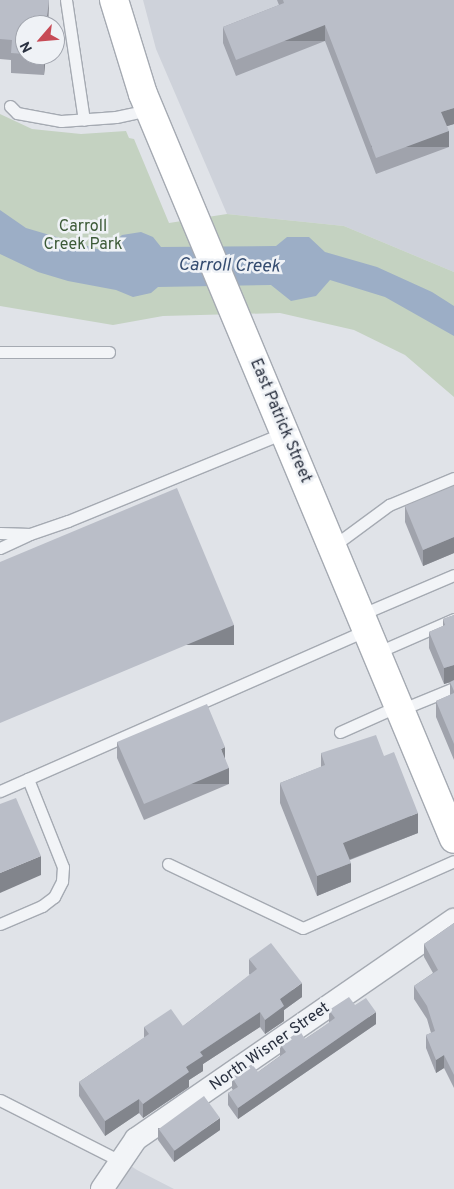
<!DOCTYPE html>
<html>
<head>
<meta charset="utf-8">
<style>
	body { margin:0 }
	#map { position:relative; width:454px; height:1189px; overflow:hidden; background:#e0e3e8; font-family:Overpass,sans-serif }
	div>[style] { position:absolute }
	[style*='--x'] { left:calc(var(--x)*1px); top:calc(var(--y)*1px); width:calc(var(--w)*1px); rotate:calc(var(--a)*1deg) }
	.built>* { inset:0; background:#ced2da }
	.green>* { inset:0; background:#c4d2c1 }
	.water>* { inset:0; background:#9caec6 }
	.roads { filter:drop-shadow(1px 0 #a5aab2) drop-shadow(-1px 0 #a5aab2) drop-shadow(0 1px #a5aab2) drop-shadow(0 -1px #a5aab2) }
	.service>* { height:11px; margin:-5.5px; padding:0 5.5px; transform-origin:5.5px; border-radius:5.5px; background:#f2f4f7 }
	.minor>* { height:22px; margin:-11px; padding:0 11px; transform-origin:11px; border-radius:11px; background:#f2f4f7 }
	.primary>* { height:28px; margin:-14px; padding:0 14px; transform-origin:14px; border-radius:14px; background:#fff }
	.wall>* { inset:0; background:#a0a3ac }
	.shaded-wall>* { inset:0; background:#82858c; transform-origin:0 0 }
	.building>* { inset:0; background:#babec8; transform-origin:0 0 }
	span { translate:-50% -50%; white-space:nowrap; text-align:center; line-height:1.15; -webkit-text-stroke:5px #eff2f6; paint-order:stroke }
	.park-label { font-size:16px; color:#3c5a37 }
	.street-label { font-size:16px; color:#29303f }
	.water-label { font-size:18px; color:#354c70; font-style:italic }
	.north { position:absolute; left:15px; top:15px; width:50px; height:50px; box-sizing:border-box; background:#eff2f6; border:1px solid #a0a4ad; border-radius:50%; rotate:243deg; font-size:14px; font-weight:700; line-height:20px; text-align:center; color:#29303f }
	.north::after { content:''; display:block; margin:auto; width:18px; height:22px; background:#c74b56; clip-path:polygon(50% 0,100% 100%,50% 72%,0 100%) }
</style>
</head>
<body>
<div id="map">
	<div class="built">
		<div style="clip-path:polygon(143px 0,454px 0,454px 272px,344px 226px,227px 214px,156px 49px)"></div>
		<div style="clip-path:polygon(131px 1166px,137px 1170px,174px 1189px,117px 1189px)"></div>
	</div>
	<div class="green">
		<div style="clip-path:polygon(0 114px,32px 129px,81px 134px,126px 131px,129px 138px,134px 139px,169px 223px,227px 214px,344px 226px,454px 272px,454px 397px,405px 355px,354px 330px,280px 313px,163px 316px,113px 325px,0 306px)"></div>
	</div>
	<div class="water">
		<div style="clip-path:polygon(0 210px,26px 228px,104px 251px,122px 235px,141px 232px,153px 237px,161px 247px,276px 246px,287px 237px,309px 237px,325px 252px,377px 267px,432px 292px,454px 306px,454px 336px,385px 297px,330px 280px,316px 296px,291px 301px,271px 285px,158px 287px,151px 293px,133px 297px,116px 290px,68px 281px,38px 272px,0 254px)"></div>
	</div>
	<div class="roads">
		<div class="service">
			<div style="--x:66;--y:0;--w:121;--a:81.5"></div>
			<div style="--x:10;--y:106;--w:10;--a:45"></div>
			<div style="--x:17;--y:113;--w:45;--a:10.3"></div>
			<div style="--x:61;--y:121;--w:55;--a:-4.2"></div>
			<div style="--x:116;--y:117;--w:34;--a:-12"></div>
			<div style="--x:0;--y:352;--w:109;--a:0"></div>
			<div style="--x:0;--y:533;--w:30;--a:2"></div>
			<div style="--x:30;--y:534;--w:40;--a:-18.9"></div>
			<div style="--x:68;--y:521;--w:233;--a:-22.2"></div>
			<div style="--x:332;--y:547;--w:71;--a:-36.4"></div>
			<div style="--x:389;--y:505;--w:70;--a:-22.6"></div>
			<div style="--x:0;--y:548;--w:31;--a:-25"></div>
			<div style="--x:360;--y:615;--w:102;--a:-23.1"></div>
			<div style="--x:376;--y:653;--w:85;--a:-23.6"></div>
			<div style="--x:400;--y:710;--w:58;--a:-22.2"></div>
			<div style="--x:340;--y:732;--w:64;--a:-24.1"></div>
			<div style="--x:0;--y:791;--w:401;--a:-23.7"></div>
			<div style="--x:168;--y:864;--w:149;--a:25.4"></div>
			<div style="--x:303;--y:928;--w:165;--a:-23.9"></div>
			<div style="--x:0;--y:924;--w:46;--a:-23.2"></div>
			<div style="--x:42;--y:906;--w:15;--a:-37"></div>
			<div style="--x:54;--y:897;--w:18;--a:-63"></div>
			<div style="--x:62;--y:881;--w:14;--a:-86"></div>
			<div style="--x:63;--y:867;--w:95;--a:-111.7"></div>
			<div style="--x:0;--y:1100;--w:135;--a:26.9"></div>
		</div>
		<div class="minor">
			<div style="--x:102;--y:1189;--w:60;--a:-55.8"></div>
			<div style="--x:136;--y:1139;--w:386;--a:-34.6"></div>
		</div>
		<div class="primary">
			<div style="--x:114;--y:0;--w:98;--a:72.9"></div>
			<div style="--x:143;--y:94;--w:807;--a:67.34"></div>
		</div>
	</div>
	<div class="wall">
		<div style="clip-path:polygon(0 0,49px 0,48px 25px,25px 25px,25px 55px,46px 55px,44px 75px,11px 73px,11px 60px,0 59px)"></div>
		<div style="clip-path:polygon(277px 0,454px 0,454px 124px,447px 126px,449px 147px,376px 174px,325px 41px,236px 76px,223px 43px,223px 27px,279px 5px)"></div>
		<div style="clip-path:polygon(454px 486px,454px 553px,423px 566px,405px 522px,405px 506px)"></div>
		<div style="clip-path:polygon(454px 615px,454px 760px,436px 717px,436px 701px,450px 695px,450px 682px,451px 682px,444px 684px,429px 648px,429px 632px,443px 626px,443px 619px)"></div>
		<div style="clip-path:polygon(117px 742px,225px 759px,229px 784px,144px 820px,117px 758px)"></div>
		<div style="clip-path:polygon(321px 753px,384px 756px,418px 833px,350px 860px,351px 882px,317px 896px,280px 803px,280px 783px,321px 767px)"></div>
		<div style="clip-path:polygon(454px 923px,454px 1088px,444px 1068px,436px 1073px,426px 1048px,426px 1035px,431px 1033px,427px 1019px,414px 999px,414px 986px,433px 973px,424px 957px,424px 944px)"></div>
		<div style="clip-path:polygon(249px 959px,302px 997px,284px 1010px,284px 1021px,265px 1034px,260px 1027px,203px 1064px,203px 1071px,189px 1080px,189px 1087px,143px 1118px,139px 1113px,105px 1136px,79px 1096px,79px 1082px,144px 1038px,144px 1027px,183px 1026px,250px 975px,249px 974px)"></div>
		<div style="clip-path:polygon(355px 1005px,376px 1024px,238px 1119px,228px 1105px,228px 1093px,233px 1090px,232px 1089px,232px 1077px,258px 1072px,280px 1056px,280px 1044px,305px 1039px,329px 1023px,329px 1010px)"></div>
		<div style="clip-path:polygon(158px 1128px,220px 1130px,174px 1162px,158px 1140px)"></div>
	</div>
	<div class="shaded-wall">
		<div style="clip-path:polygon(49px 0,48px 25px,46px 25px)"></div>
		<div style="left:325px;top:25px;width:16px;height:96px;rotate:90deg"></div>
		<div style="clip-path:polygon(44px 55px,46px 55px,44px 75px)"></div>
		<div style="clip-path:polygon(454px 108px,454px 124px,441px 128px,441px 112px)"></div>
		<div style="left:449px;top:131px;width:16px;height:78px;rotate:90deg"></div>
		<div style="clip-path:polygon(454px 537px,454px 553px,423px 566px,423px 550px)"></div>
		<div style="left:234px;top:625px;width:20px;height:254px;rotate:90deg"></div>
		<div style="clip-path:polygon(454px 665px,454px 681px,444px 684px,444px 668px)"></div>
		<div style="clip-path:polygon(225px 747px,225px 763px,221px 749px)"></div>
		<div style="left:229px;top:768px;width:16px;height:92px;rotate:90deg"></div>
		<div style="clip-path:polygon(418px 813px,418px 833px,343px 862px,343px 843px)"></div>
		<div style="clip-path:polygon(41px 856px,41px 875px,0 893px,0 873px)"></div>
		<div style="clip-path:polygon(351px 863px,351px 882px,317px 896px,317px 876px)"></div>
		<div style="clip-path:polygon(302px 983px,302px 997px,284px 1010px,284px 1021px,265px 1034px,265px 1020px,280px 999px)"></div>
		<div style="clip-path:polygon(260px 1012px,260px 1027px,203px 1064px,203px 1071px,189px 1080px,189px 1087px,143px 1118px,143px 1104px,186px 1067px,200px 1052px)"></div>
		<div style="clip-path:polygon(376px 1012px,376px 1024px,238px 1119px,238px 1108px)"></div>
		<div style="clip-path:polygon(444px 1055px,444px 1068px,436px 1073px,436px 1060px)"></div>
		<div style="clip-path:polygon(139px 1099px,139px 1113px,105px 1136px,105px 1121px)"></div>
		<div style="clip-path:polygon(220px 1118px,220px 1130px,174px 1162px,174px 1150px)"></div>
	</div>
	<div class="building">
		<div style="clip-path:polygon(0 0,49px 0,46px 25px,25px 25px,25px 54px,11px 53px,12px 40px,0 39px)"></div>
		<div style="clip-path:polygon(283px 0,454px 0,454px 108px,441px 112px,449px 131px,376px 158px,325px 25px,236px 60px,223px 27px,284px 3px)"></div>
		<div style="clip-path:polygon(454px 486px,454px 537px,423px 550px,405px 506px)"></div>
		<div style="clip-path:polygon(177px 488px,234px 625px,0 723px,0 562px)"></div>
		<div style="clip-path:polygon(454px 615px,454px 665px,444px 668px,429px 632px,445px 625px,443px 619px)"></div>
		<div style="clip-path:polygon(454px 680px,454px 691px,450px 682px)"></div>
		<div style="clip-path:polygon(454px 693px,454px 744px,436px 701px)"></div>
		<div style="clip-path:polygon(207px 704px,225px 747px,221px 749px,229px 768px,144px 804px,117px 742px)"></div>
		<div style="clip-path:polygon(376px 735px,384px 756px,394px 752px,418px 813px,343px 843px,351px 863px,317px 876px,280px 783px,325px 765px,321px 753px)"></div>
		<div style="clip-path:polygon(16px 798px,41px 856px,0 873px,0 804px)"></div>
		<div style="clip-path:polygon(454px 923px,454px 1075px,444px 1055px,436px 1060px,426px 1035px,435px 1031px,427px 1006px,414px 986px,438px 970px,424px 944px)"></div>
		<div style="clip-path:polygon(271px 943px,302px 983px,280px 999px,284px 1006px,265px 1020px,260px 1012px,200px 1052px,203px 1056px,186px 1067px,189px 1072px,143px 1104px,139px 1099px,105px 1121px,79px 1082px,149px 1034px,144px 1027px,171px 1009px,183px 1026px,257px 969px,249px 959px)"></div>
		<div style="clip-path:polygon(349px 997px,355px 1005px,366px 998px,376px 1012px,238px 1108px,228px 1093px,238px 1087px,232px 1077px,252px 1064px,258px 1072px,286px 1052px,280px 1044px,300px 1031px,305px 1039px,320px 1029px,335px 1018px,329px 1010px)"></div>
		<div style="left:204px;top:1096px;width:27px;height:56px;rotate:54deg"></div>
	</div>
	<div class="park-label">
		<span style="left:83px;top:236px">Carroll<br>Creek Park</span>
	</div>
	<div class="street-label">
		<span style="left:280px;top:421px;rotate:67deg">East Patrick Street</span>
		<span style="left:270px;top:1047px;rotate:-35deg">North Wisner Street</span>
	</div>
	<div class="water-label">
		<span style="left:229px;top:267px;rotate:1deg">Carroll Creek</span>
	</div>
	<div class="north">N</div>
</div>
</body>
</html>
